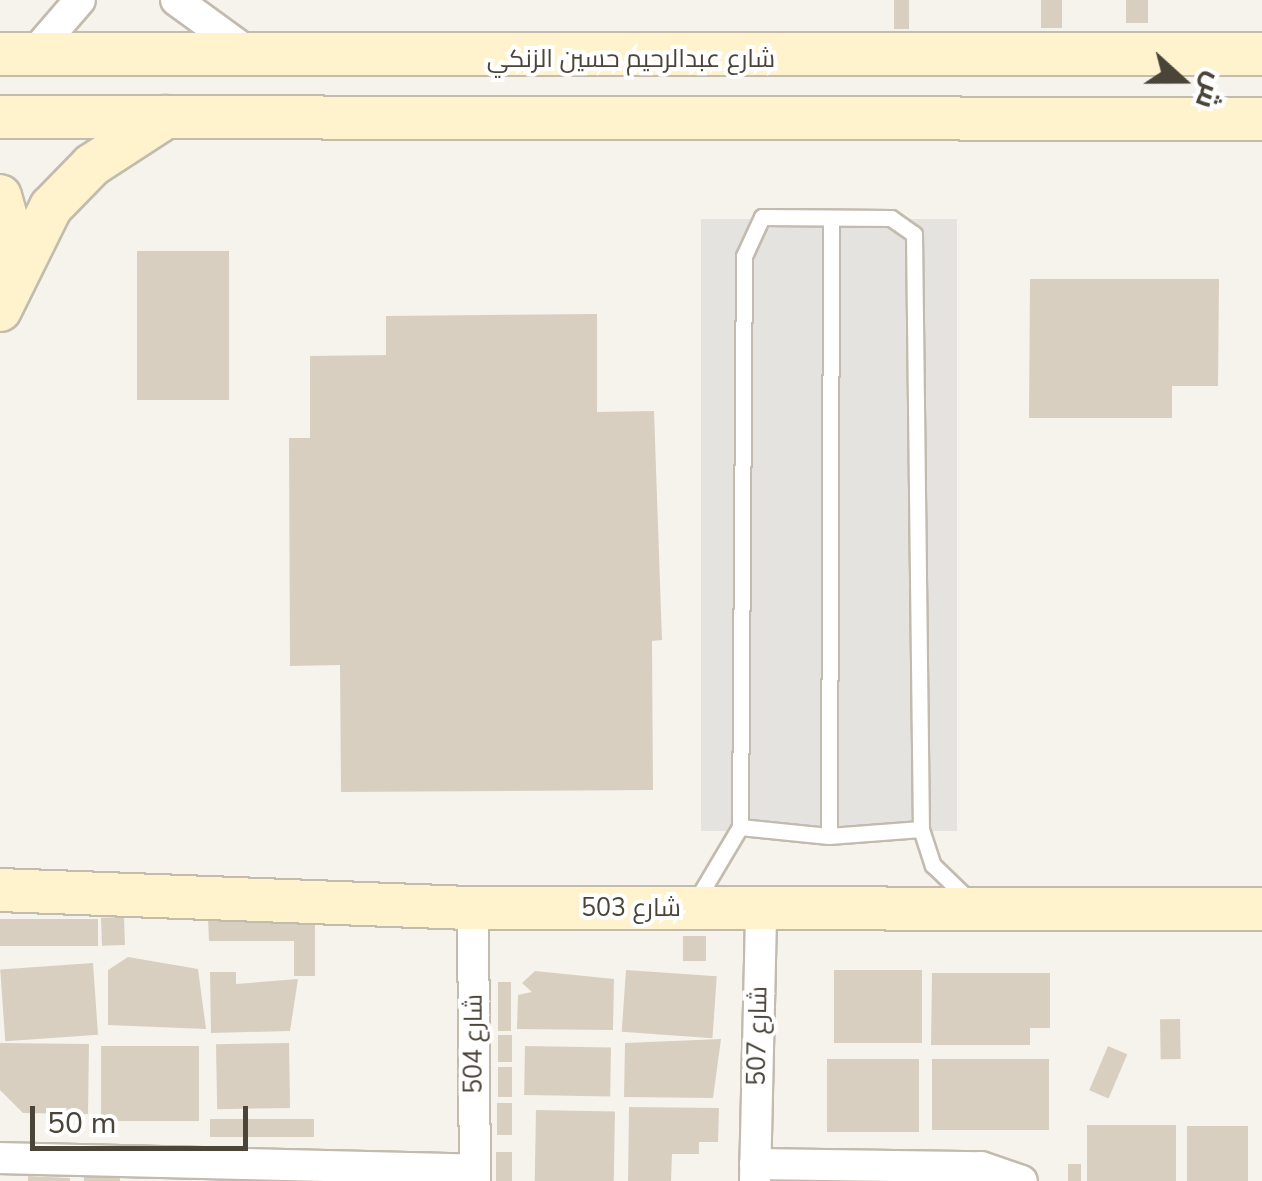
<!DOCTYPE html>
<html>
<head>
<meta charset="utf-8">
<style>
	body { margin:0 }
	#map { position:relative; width:1262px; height:1181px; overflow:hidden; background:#f6f3ec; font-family:"Nunito Sans",Cairo,sans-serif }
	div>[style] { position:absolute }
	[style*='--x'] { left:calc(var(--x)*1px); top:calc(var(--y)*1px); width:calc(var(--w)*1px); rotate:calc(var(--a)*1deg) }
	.parking>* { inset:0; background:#e5e3e0; transform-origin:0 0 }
	.building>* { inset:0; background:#d8cfc1; transform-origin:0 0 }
	.roads { filter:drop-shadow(2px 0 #c2bbae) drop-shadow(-2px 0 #c2bbae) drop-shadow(0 2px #c2bbae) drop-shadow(0 -2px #c2bbae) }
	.lane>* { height:15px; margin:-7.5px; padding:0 7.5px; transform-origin:7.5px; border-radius:7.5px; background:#fff }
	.street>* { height:30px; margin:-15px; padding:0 15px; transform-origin:15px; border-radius:15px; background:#fff }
	.secondary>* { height:42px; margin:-21px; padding:0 21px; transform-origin:21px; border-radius:21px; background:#fff3cd }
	span { translate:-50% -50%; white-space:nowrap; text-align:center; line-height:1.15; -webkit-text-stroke:8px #fff; paint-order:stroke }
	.street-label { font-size:25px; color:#4b4439 }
	.north { position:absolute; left:1132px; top:30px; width:100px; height:100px; -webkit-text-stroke:8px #fff; paint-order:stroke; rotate:111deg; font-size:28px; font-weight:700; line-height:40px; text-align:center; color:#4b4439 }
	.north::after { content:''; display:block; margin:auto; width:35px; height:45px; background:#4b4439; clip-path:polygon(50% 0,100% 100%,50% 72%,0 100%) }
	.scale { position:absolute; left:30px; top:1106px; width:218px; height:45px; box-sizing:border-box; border:5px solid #4b4439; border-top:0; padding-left:12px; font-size:30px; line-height:35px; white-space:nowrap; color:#4b4439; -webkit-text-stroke:8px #fff; paint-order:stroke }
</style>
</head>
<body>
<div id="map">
	<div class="parking">
		<div style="left:957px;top:219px;width:612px;height:256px;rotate:90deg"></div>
	</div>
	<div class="building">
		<div style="left:894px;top:0;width:15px;height:29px"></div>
		<div style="left:1041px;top:0;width:21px;height:28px"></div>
		<div style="left:1126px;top:0;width:22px;height:23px"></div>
		<div style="left:229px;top:251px;width:149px;height:92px;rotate:90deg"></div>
		<div style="clip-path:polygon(1030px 279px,1219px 279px,1218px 386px,1172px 386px,1172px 418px,1029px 418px)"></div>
		<div style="clip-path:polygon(597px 314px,597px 412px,654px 411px,662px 640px,652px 641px,653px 790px,341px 792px,340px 665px,290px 666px,289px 438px,310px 438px,310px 356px,386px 355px,386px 316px)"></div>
		<div style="left:124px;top:917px;width:28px;height:23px;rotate:88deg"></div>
		<div style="clip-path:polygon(208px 918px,315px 919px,315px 976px,294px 976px,294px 941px,209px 941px)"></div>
		<div style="left:98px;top:919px;width:27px;height:98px;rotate:90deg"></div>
		<div style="left:683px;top:936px;width:23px;height:25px"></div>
		<div style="clip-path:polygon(128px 957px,198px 969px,206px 1029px,108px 1025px,108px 970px)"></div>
		<div style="left:93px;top:963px;width:72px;height:93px;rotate:86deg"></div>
		<div style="left:626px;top:970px;width:91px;height:62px;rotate:4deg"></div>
		<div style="left:922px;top:970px;width:73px;height:88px;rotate:90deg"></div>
		<div style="clip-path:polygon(535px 971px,614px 979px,613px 1030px,517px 1029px,518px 995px,532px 992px,522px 983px)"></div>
		<div style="clip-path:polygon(210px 972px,236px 972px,236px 984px,298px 979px,290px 1031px,211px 1033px)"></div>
		<div style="clip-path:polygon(932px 973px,1050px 973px,1050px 1028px,1030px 1028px,1030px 1045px,931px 1045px)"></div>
		<div style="left:511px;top:982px;width:49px;height:13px;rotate:90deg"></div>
		<div style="left:1180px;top:1019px;width:40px;height:20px;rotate:89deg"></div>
		<div style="left:498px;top:1035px;width:14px;height:27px"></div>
		<div style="clip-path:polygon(721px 1039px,713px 1098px,624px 1097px,625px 1043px)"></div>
		<div style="clip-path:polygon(0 1043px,89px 1044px,88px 1114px,23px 1113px,0 1090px)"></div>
		<div style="left:289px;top:1043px;width:65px;height:73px;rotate:89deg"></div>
		<div style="left:101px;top:1046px;width:98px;height:75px"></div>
		<div style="left:525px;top:1046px;width:86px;height:49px;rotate:1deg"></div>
		<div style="left:1108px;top:1046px;width:21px;height:48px;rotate:23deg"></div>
		<div style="left:827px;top:1059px;width:92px;height:73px"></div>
		<div style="left:1049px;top:1059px;width:71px;height:117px;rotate:90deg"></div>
		<div style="left:498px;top:1067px;width:14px;height:30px"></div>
		<div style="left:512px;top:1103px;width:32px;height:15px;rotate:90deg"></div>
		<div style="clip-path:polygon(629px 1107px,719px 1108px,718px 1142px,699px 1142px,699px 1154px,672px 1154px,671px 1181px,628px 1181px)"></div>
		<div style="left:536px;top:1110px;width:79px;height:71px;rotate:1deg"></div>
		<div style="left:210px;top:1119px;width:104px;height:18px"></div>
		<div style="left:1087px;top:1125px;width:89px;height:56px"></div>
		<div style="left:1187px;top:1126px;width:61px;height:55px"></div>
		<div style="left:512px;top:1152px;width:29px;height:16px;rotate:90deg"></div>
		<div style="left:1068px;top:1164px;width:13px;height:17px"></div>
		<div style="clip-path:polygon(84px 1171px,120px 1173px,120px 1181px,84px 1181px)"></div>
		<div style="clip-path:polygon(28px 1176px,70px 1178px,70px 1181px,28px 1181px)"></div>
	</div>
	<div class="roads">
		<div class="lane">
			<div style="--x:740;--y:827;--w:89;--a:5.8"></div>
			<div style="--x:829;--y:836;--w:92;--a:-4.4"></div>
			<div style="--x:829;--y:836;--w:618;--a:-89.81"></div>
			<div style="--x:696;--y:901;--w:86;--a:-59.3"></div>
			<div style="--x:740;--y:827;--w:571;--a:-89.6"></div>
			<div style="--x:744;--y:256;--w:43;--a:-65.2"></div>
			<div style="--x:762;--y:217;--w:129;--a:0.4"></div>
			<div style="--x:891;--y:218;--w:28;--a:35"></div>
			<div style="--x:914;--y:234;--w:595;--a:89.33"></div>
			<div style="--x:921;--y:829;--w:38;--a:72"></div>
			<div style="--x:933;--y:865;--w:47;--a:44.1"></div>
		</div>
		<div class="street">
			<div style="--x:176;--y:0;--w:90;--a:36"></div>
			<div style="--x:36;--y:51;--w:67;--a:-49.2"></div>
			<div style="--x:473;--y:908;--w:273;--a:89.6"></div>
			<div style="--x:0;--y:1158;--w:475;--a:1.4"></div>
			<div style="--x:755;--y:1164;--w:226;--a:0.8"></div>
			<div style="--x:981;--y:1167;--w:43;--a:18.9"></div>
			<div style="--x:755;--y:1181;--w:274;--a:-88.7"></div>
		</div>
		<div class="secondary">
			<div style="--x:0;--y:54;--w:1262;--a:0"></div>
			<div style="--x:0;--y:117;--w:1262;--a:0.09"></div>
			<div style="--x:0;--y:196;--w:66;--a:74.3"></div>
			<div style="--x:0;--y:310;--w:115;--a:-63.7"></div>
			<div style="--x:51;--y:207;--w:59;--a:-45.7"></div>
			<div style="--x:92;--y:165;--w:88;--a:-33"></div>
			<div style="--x:0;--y:890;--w:473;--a:2.2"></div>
			<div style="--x:473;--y:908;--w:789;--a:0.07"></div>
		</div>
	</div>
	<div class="street-label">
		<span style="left:631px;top:59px">شارع عبدالرحيم حسين الزنكي</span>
		<span style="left:631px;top:908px">شارع 503</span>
		<span style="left:758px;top:1036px;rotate:-89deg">شارع 507</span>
		<span style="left:474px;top:1044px;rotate:-90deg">شارع 504</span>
	</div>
	<div class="north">ش</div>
	<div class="scale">50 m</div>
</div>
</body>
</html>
